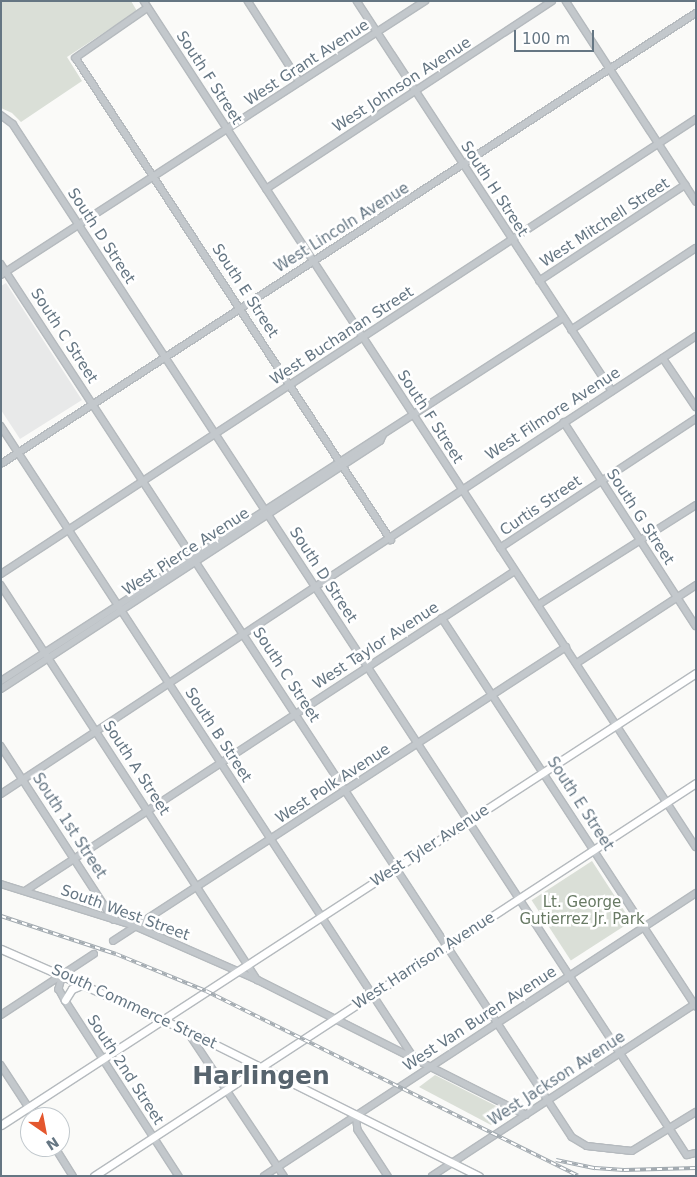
<!DOCTYPE html>
<html>
<head>
<meta charset="utf-8">
<style>
	body { margin:0 }
	#map { position:relative; width:697px; height:1177px; overflow:hidden; background:#fafaf8; font-family:"DejaVu Sans",sans-serif }
	div>[style] { position:absolute }
	[style*='--x'] { left:calc(var(--x)*1px); top:calc(var(--y)*1px); width:calc(var(--w)*1px); rotate:calc(var(--a)*1deg) }
	.built>* { inset:0; background:#e8e9e9 }
	.green>* { inset:0; background:#dadfd7; transform-origin:0 0 }
	.roads { filter:drop-shadow(1px 0 #b5babe) drop-shadow(-1px 0 #b5babe) drop-shadow(0 1px #b5babe) drop-shadow(0 -1px #b5babe) }
	.minor>* { height:5.5px; margin:-2.75px; padding:0 2.75px; transform-origin:2.75px; border-radius:2.75px; background:#c3c8cc }
	.major>* { height:7px; margin:-3.5px; padding:0 3.5px; transform-origin:3.5px; border-radius:3.5px; background:#fff }
	.rail>* { height:4px; margin-top:-2px; transform-origin:0; background:repeating-linear-gradient(90deg,#fff 0 5.5px,#a2aab0 0 11px); box-sizing:border-box; border-block:1px solid #a2aab0 }
	span { translate:-50% -50%; white-space:nowrap; text-align:center; line-height:1.15; -webkit-text-stroke:5px #fff; paint-order:stroke }
	.street-label { font-size:15px; color:#657683 }
	.park-label { font-size:15px; color:#687a64 }
	.town-label { font-size:25px; color:#57646e; font-weight:700 }
	.frame { position:absolute; inset:0; border:2px solid #657683; pointer-events:none }
	.north { position:absolute; left:20px; top:1107px; width:50px; height:50px; box-sizing:border-box; background:#fff; border:1px solid #c1c8cd; border-radius:50%; rotate:147deg; font-size:14px; font-weight:700; line-height:20px; text-align:center; color:#657683 }
	.north::after { content:''; display:block; margin:auto; width:18px; height:22px; background:#e4572e; clip-path:polygon(50% 0,100% 100%,50% 72%,0 100%) }
	.scale { position:absolute; left:514px; top:30px; width:80px; height:22px; box-sizing:border-box; border:2px solid #657683; border-top:0; padding-left:6px; font-size:15px; line-height:18px; white-space:nowrap; color:#657683; -webkit-text-stroke:4px #fff; paint-order:stroke }
</style>
</head>
<body>
<div id="map">
	<div class="built">
		<div style="clip-path:polygon(6px 283px,82px 400px,20px 439px,1px 410px,1px 286px)"></div>
	</div>
	<div class="green">
		<div style="clip-path:polygon(1px 1px,131px 1px,137px 11px,67px 57px,82px 81px,21px 122px,12px 113px,1px 108px)"></div>
		<div style="left:592px;top:861px;width:72px;height:72px;rotate:57deg"></div>
		<div style="clip-path:polygon(435px 1075px,506px 1111px,507px 1114px,491px 1125px,419px 1087px)"></div>
	</div>
	<div class="roads">
		<div class="minor">
			<div style="--x:144;--y:1;--w:1010;--a:56.88"></div>
			<div style="--x:248;--y:1;--w:96;--a:57.3"></div>
			<div style="--x:357;--y:1;--w:466;--a:56.8"></div>
			<div style="--x:566;--y:1;--w:239;--a:57"></div>
			<div style="--x:148;--y:8;--w:88;--a:145.2"></div>
			<div style="--x:76;--y:58;--w:576;--a:56.83"></div>
			<div style="--x:1;--y:115;--w:15;--a:37"></div>
			<div style="--x:13;--y:124;--w:1201;--a:56.83"></div>
			<div style="--x:670;--y:1129;--w:31;--a:57"></div>
			<div style="--x:687;--y:1155;--w:9;--a:-13"></div>
			<div style="--x:266;--y:189;--w:342;--a:-33.3"></div>
			<div style="--x:1;--y:264;--w:1043;--a:56.81"></div>
			<div style="--x:572;--y:1137;--w:17;--a:31"></div>
			<div style="--x:587;--y:1146;--w:45;--a:6.3"></div>
			<div style="--x:632;--y:1151;--w:75;--a:-31.4"></div>
			<div style="--x:1;--y:275;--w:505;--a:-32.87"></div>
			<div style="--x:539;--y:281;--w:175;--a:-33.3"></div>
			<div style="--x:571;--y:330;--w:149;--a:-33.3"></div>
			<div style="--x:663;--y:358;--w:59;--a:56"></div>
			<div style="--x:564;--y:422;--w:243;--a:57.1"></div>
			<div style="--x:1;--y:426;--w:753;--a:56.82"></div>
			<div style="--x:1;--y:464;--w:829;--a:-32.98"></div>
			<div style="--x:500;--y:548;--w:235;--a:-33.4"></div>
			<div style="--x:1;--y:574;--w:831;--a:-33.21"></div>
			<div style="--x:1;--y:585;--w:471;--a:57"></div>
			<div style="--x:258;--y:980;--w:300;--a:26.7"></div>
			<div style="--x:538;--y:605;--w:187;--a:-32.3"></div>
			<div style="--x:442;--y:618;--w:464;--a:56.8"></div>
			<div style="--x:577;--y:663;--w:142;--a:-33.2"></div>
			<div style="--x:1;--y:681;--w:669;--a:-32.86"></div>
			<div style="--x:1;--y:689;--w:453;--a:-33.2"></div>
			<div style="--x:380;--y:441;--w:7;--a:-63"></div>
			<div style="--x:1;--y:746;--w:207;--a:57"></div>
			<div style="--x:1;--y:794;--w:832;--a:-33.38"></div>
			<div style="--x:1;--y:884;--w:140;--a:17.4"></div>
			<div style="--x:135;--y:926;--w:134;--a:23.7"></div>
			<div style="--x:25;--y:891;--w:585;--a:-33.15"></div>
			<div style="--x:113;--y:941;--w:540;--a:-32.98"></div>
			<div style="--x:63;--y:975;--w:15;--a:106"></div>
			<div style="--x:59;--y:989;--w:13;--a:61"></div>
			<div style="--x:65;--y:1000;--w:210;--a:57.1"></div>
			<div style="--x:1;--y:1015;--w:111;--a:-33.3"></div>
			<div style="--x:188;--y:1032;--w:173;--a:56.3"></div>
			<div style="--x:1;--y:1065;--w:62;--a:56.8"></div>
			<div style="--x:356;--y:1114;--w:16;--a:83"></div>
			<div style="--x:358;--y:1130;--w:55;--a:56.9"></div>
			<div style="--x:55;--y:1147;--w:34;--a:58"></div>
			<div style="--x:264;--y:1176;--w:516;--a:-33.23"></div>
			<div style="--x:432;--y:1176;--w:316;--a:-33.2"></div>
		</div>
		<div class="major">
			<div style="--x:1;--y:949;--w:204;--a:23.7"></div>
			<div style="--x:188;--y:1031;--w:325;--a:26.5"></div>
			<div style="--x:65;--y:1000;--w:13;--a:-58"></div>
			<div style="--x:72;--y:989;--w:13;--a:-23"></div>
			<div style="--x:1;--y:1125;--w:829;--a:-33.04"></div>
			<div style="--x:94;--y:1176;--w:719;--a:-33.14"></div>
		</div>
	</div>
	<div class="rail">
		<div style="--x:1;--y:916;--w:121;--a:18.3"></div>
		<div style="--x:116;--y:954;--w:97;--a:22.3"></div>
		<div style="--x:206;--y:991;--w:415;--a:26.4"></div>
		<div style="--x:556;--y:1160;--w:40;--a:12"></div>
		<div style="--x:595;--y:1168;--w:29;--a:4"></div>
		<div style="--x:624;--y:1170;--w:72;--a:-1.6"></div>
	</div>
	<div class="street-label">
		<span style="left:307px;top:63px;rotate:-33deg">West Grant Avenue</span>
		<span style="left:209px;top:78px;rotate:57deg">South F Street</span>
		<span style="left:402px;top:85px;rotate:-33deg">West Johnson Avenue</span>
		<span style="left:494px;top:189px;rotate:57deg">South H Street</span>
		<span style="left:605px;top:223px;rotate:-33deg">West Mitchell Street</span>
		<span style="left:342px;top:228px;rotate:-32deg">West Lincoln Avenue</span>
		<span style="left:101px;top:236px;rotate:57deg">South D Street</span>
		<span style="left:245px;top:291px;rotate:57deg">South E Street</span>
		<span style="left:64px;top:336px;rotate:57deg">South C Street</span>
		<span style="left:342px;top:336px;rotate:-33deg">West Buchanan Street</span>
		<span style="left:553px;top:414px;rotate:-33deg">West Filmore Avenue</span>
		<span style="left:430px;top:417px;rotate:57deg">South F Street</span>
		<span style="left:541px;top:506px;rotate:-34deg">Curtis Street</span>
		<span style="left:640px;top:517px;rotate:57deg">South G Street</span>
		<span style="left:186px;top:552px;rotate:-33deg">West Pierce Avenue</span>
		<span style="left:323px;top:575px;rotate:57deg">South D Street</span>
		<span style="left:376px;top:646px;rotate:-33deg">West Taylor Avenue</span>
		<span style="left:286px;top:675px;rotate:57deg">South C Street</span>
		<span style="left:218px;top:735px;rotate:57deg">South B Street</span>
		<span style="left:136px;top:768px;rotate:57deg">South A Street</span>
		<span style="left:333px;top:784px;rotate:-33deg">West Polk Avenue</span>
		<span style="left:580px;top:804px;rotate:57deg">South E Street</span>
		<span style="left:69px;top:826px;rotate:57deg">South 1st Street</span>
		<span style="left:430px;top:846px;rotate:-33deg">West Tyler Avenue</span>
		<span style="left:125px;top:913px;rotate:20deg">South West Street</span>
		<span style="left:424px;top:961px;rotate:-33deg">West Harrison Avenue</span>
		<span style="left:134px;top:1007px;rotate:25deg">South Commerce Street</span>
		<span style="left:480px;top:1019px;rotate:-33deg">West Van Buren Avenue</span>
		<span style="left:125px;top:1070px;rotate:57deg">South 2nd Street</span>
		<span style="left:557px;top:1079px;rotate:-33deg">West Jackson Avenue</span>
	</div>
	<div class="park-label">
		<span style="left:582px;top:911px">Lt. George<br>Gutierrez Jr. Park</span>
	</div>
	<div class="town-label">
		<span style="left:261px;top:1076px">Harlingen</span>
	</div>
	<div class="frame"></div>
	<div class="north">N</div>
	<div class="scale">100 m</div>
</div>
</body>
</html>
